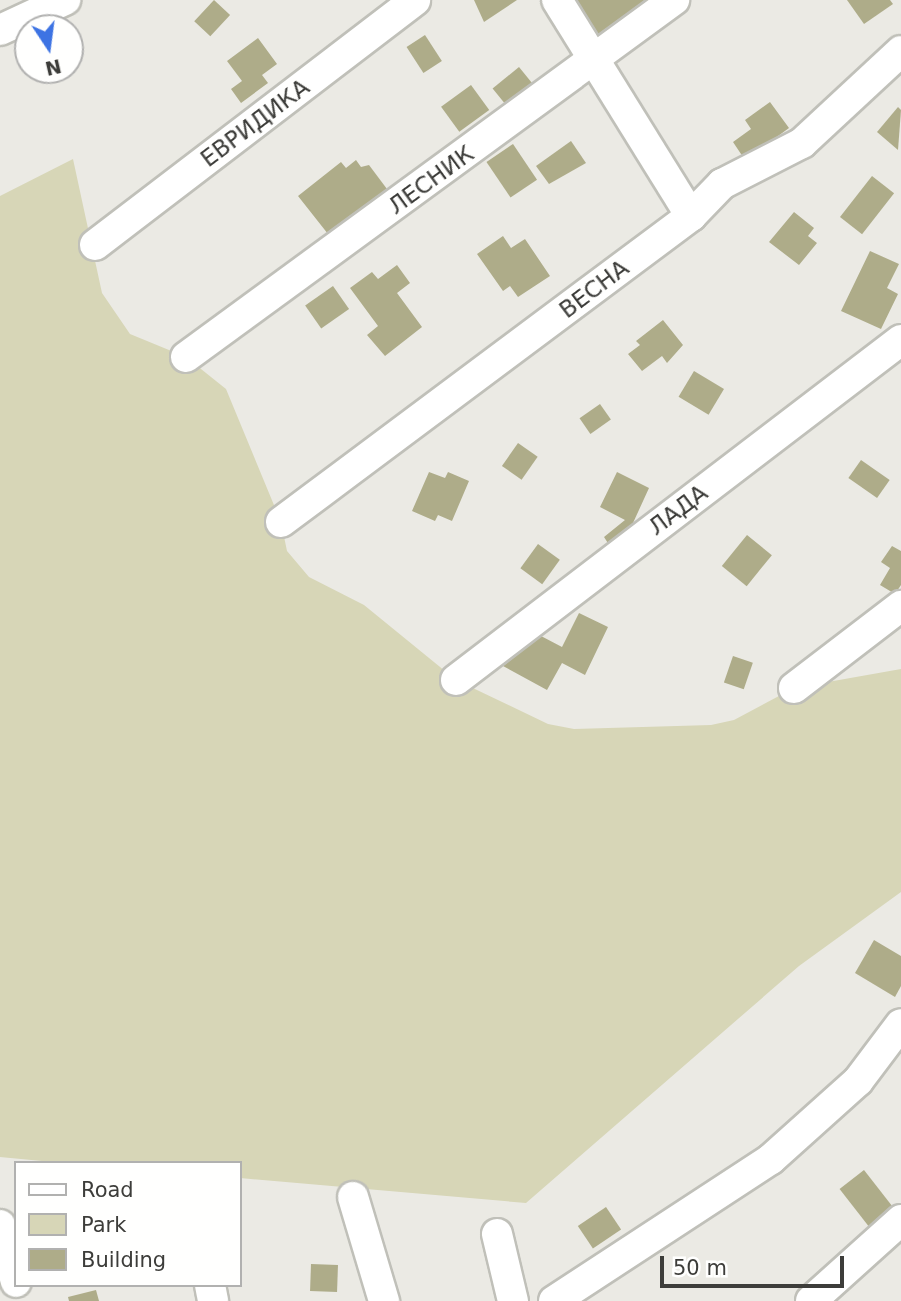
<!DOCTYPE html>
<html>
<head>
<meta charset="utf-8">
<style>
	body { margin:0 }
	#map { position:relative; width:901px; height:1301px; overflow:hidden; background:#ebeae4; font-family:"DejaVu Sans",sans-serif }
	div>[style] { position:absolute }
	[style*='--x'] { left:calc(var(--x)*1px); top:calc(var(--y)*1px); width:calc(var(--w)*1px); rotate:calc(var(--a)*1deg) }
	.green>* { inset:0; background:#d7d6b7 }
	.building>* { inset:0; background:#aeac89; transform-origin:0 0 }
	.roads { filter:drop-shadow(2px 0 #c0c0b9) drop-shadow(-2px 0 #c0c0b9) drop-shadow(0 2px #c0c0b9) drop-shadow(0 -2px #c0c0b9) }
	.minor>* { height:30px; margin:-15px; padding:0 15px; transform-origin:15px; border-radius:15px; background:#fff }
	span { translate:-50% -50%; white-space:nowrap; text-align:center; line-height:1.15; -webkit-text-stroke:5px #fffffe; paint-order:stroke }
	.street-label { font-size:23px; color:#3d3d3a }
	.legend { position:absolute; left:14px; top:1161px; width:228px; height:126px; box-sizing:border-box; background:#fffffe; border:2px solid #b1b1b0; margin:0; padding:9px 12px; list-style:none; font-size:21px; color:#3d3d3a }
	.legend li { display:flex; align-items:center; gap:14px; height:35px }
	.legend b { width:35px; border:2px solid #b1b1b0 }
	.north { position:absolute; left:14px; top:14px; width:70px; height:70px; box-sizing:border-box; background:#fffffe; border:2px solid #b1b1b0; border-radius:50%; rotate:167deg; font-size:19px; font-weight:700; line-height:28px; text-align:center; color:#3d3d3a }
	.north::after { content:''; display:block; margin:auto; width:24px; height:32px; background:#3d73e3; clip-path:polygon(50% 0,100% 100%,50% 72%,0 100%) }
	.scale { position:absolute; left:660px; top:1256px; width:184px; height:32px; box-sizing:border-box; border:4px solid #3d3d3a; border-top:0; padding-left:9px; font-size:21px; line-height:24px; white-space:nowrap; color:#3d3d3a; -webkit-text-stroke:5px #fffffe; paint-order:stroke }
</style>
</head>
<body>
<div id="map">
	<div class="green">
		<div style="clip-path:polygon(73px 159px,102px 293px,130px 334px,186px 357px,226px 389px,281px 522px,287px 551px,309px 577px,364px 605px,456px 680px,548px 724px,574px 729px,711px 725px,734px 720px,794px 688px,901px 669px,901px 892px,799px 966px,526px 1203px,240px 1178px,240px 1163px,63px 1163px,0 1157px,0 196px)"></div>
	</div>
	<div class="building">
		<div style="left:214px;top:0;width:22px;height:29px;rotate:43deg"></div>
		<div style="clip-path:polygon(474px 0,517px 0,484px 22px)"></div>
		<div style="clip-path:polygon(577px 0,647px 0,649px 3px,596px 43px,581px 23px,587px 18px)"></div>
		<div style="clip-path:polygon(847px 0,890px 0,893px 4px,864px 24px)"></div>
		<div style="left:425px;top:35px;width:31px;height:22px;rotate:57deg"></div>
		<div style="clip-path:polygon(258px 38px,277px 64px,262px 75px,268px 83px,241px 103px,231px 89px,242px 81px,227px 61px)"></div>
		<div style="left:519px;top:67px;width:22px;height:34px;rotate:51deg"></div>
		<div style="left:471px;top:85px;width:31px;height:37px;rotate:54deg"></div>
		<div style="clip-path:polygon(770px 102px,789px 128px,745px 160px,733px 142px,751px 129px,745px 120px)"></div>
		<div style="clip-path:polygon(898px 107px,901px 110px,898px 150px,877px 132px)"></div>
		<div style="clip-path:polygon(571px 141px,586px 163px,549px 184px,536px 166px)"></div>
		<div style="left:513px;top:144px;width:43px;height:32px;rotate:56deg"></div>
		<div style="clip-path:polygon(356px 160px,361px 167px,369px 165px,387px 189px,328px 234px,298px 196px,341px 162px,346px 168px)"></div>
		<div style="left:872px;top:176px;width:28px;height:52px;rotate:38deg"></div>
		<div style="clip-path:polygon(794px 212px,814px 228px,808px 236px,817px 243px,799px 265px,769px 242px)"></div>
		<div style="clip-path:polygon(503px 236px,511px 248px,525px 239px,550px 276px,518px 297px,510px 286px,503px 291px,477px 254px)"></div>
		<div style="clip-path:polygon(870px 251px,899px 264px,887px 288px,898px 294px,881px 329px,841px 311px)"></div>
		<div style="clip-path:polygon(397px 265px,410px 283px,397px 293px,422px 327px,385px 356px,367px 335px,378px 326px,350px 288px,372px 272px,378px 279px)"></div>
		<div style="left:333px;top:286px;width:28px;height:34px;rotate:55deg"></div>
		<div style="clip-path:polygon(663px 320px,683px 345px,667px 363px,662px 356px,642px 371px,628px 354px,640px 345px,636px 341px)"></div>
		<div style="left:694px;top:371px;width:35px;height:30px;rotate:31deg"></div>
		<div style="left:600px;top:404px;width:19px;height:25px;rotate:55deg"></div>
		<div style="left:518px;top:443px;width:24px;height:28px;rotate:35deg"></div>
		<div style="left:861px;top:460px;width:35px;height:22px;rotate:35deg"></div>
		<div style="clip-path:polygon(429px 472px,445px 478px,448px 472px,469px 481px,452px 521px,438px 515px,435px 521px,412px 511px)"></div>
		<div style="clip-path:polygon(617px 472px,649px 488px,633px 523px,645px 527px,613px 551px,604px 537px,625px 520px,600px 507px)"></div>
		<div style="left:747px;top:535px;width:32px;height:40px;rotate:39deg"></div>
		<div style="left:538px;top:544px;width:27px;height:30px;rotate:36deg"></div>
		<div style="clip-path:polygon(892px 546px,901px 551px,901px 585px,895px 594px,880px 585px,890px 568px,881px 562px)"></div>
		<div style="clip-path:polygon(579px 613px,608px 627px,585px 675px,562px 663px,547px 690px,503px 666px,541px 636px,562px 647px)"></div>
		<div style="left:733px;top:656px;width:21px;height:28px;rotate:19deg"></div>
		<div style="clip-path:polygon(874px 940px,901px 956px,901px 986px,895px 997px,855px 973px)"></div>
		<div style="left:864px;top:1170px;width:51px;height:31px;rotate:52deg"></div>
		<div style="left:606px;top:1207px;width:27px;height:34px;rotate:56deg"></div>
		<div style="left:311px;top:1264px;width:27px;height:27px;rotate:2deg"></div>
		<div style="clip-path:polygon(96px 1290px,99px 1301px,69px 1301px,68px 1297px)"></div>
	</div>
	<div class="roads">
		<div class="minor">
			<div style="--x:557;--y:0;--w:254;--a:58.2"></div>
			<div style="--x:0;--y:30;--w:72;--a:-24.8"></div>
			<div style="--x:95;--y:245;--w:403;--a:-37.4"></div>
			<div style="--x:186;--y:357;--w:605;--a:-36.19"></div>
			<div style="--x:281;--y:522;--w:512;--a:-36.74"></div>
			<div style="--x:691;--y:216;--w:45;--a:-45.9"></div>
			<div style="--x:722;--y:184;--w:90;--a:-27.1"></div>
			<div style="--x:802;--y:143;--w:135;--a:-42.9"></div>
			<div style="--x:456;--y:680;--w:560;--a:-37.38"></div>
			<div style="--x:794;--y:688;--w:135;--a:-37.5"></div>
			<div style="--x:353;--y:1197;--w:109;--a:73.4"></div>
			<div style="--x:0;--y:1225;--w:59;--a:74.3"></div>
			<div style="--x:497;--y:1234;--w:69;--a:76.6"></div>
			<div style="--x:210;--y:1285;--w:16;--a:79"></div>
			<div style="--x:554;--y:1301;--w:259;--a:-33.2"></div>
			<div style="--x:771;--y:1159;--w:117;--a:-41.9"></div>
			<div style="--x:858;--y:1081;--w:71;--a:-53"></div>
			<div style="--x:811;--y:1301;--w:121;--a:-42"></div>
		</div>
	</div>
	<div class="street-label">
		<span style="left:255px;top:123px;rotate:-37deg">ЕВРИДИКА</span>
		<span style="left:431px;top:180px;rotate:-36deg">ЛЕСНИК</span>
		<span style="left:594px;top:289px;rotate:-37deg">ВЕСНА</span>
		<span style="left:678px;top:510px;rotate:-37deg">ЛАДА</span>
	</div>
	<ul class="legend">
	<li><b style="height:9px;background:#fff"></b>Road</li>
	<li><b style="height:19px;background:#d7d6b7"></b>Park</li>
	<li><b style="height:19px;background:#aeac89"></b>Building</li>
	</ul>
	<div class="north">N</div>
	<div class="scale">50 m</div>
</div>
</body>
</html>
